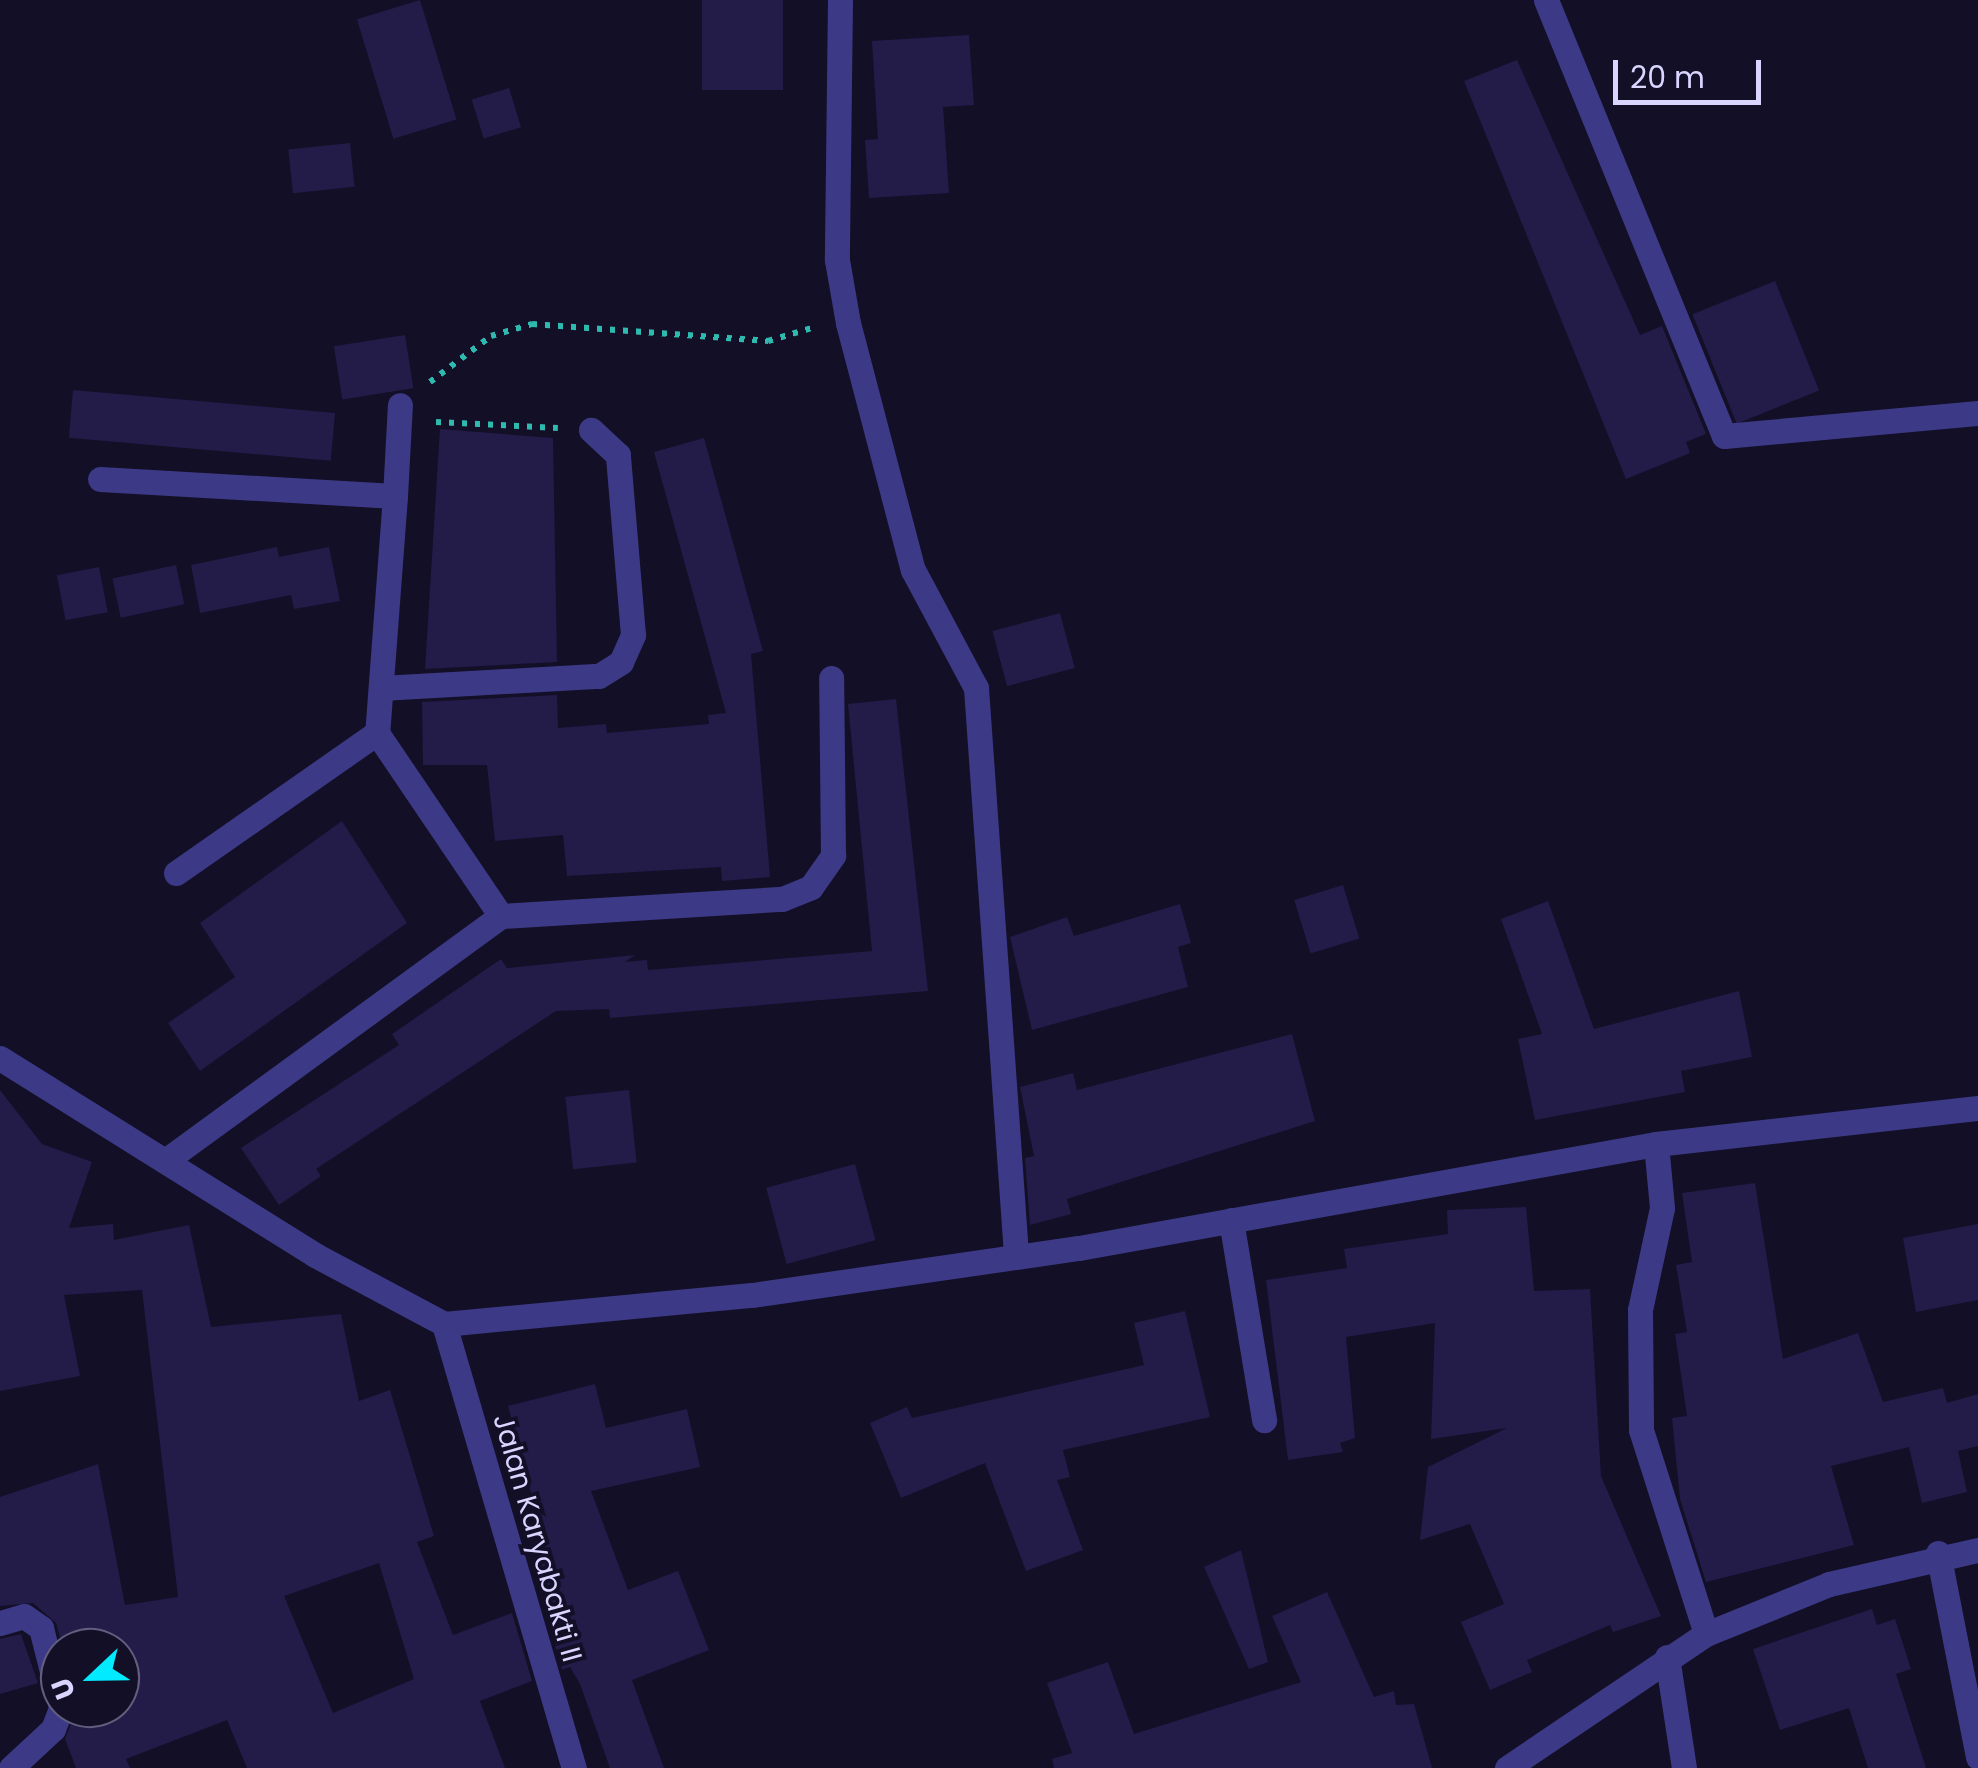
<!DOCTYPE html>
<html>
<head>
<meta charset="utf-8">
<style>
	body { margin:0 }
	#map { position:relative; width:1978px; height:1768px; overflow:hidden; background:#130f27; font-family:Poppins,sans-serif }
	div>[style] { position:absolute }
	[style*='--x'] { left:calc(var(--x)*1px); top:calc(var(--y)*1px); width:calc(var(--w)*1px); rotate:calc(var(--a)*1deg) }
	.building>* { inset:0; background:#231b48; transform-origin:0 0 }
	.path>* { height:6px; margin-top:-3px; transform-origin:0; background:repeating-linear-gradient(90deg,#2ebaaf 0 5px,transparent 0 13px) }
	.minor>* { height:25px; margin:-12.5px; padding:0 12.5px; transform-origin:12.5px; border-radius:12.5px; background:#3c3a86 }
	span { translate:-50% -50%; white-space:nowrap; text-align:center; line-height:1.15; -webkit-text-stroke:8px #130f27; paint-order:stroke }
	.street-label { font-size:28px; color:#d9d5ff }
	.north { position:absolute; left:40px; top:1628px; width:100px; height:100px; box-sizing:border-box; background:#130f27; border:2px solid #625e7d; border-radius:50%; rotate:248deg; font-size:28px; font-weight:700; line-height:40px; text-align:center; color:#d9d5ff }
	.north::after { content:''; display:block; margin:auto; width:35px; height:45px; background:#01eaff; clip-path:polygon(50% 0,100% 100%,50% 72%,0 100%) }
	.scale { position:absolute; left:1613px; top:60px; width:148px; height:45px; box-sizing:border-box; border:5px solid #d9d5ff; border-top:0; padding-left:12px; font-size:30px; line-height:35px; white-space:nowrap; color:#d9d5ff; -webkit-text-stroke:8px #130f27; paint-order:stroke }
</style>
</head>
<body>
<div id="map">
	<div class="building">
		<div style="left:420px;top:0;width:125px;height:66px;rotate:73deg"></div>
		<div style="left:702px;top:0;width:81px;height:90px"></div>
		<div style="clip-path:polygon(969px 35px,974px 105px,943px 107px,949px 193px,869px 198px,865px 140px,878px 139px,872px 41px)"></div>
		<div style="clip-path:polygon(1517px 60px,1640px 335px,1662px 326px,1706px 434px,1686px 442px,1690px 453px,1626px 479px,1464px 81px)"></div>
		<div style="left:509px;top:88px;width:41px;height:39px;rotate:73deg"></div>
		<div style="left:350px;top:143px;width:44px;height:62px;rotate:84deg"></div>
		<div style="left:1775px;top:281px;width:118px;height:89px;rotate:68deg"></div>
		<div style="left:405px;top:335px;width:54px;height:72px;rotate:81deg"></div>
		<div style="left:73px;top:390px;width:263px;height:48px;rotate:5deg"></div>
		<div style="clip-path:polygon(440px 429px,553px 438px,557px 662px,425px 669px)"></div>
		<div style="clip-path:polygon(704px 438px,763px 651px,751px 654px,770px 877px,722px 881px,721px 867px,567px 876px,563px 835px,495px 841px,487px 765px,423px 765px,422px 702px,557px 695px,558px 728px,606px 724px,607px 733px,709px 724px,708px 715px,726px 713px,654px 452px)"></div>
		<div style="clip-path:polygon(277px 547px,279px 557px,329px 547px,340px 601px,294px 609px,291px 595px,200px 613px,191px 565px)"></div>
		<div style="left:176px;top:565px;width:40px;height:65px;rotate:78deg"></div>
		<div style="left:99px;top:567px;width:46px;height:43px;rotate:79deg"></div>
		<div style="left:1060px;top:613px;width:57px;height:70px;rotate:75deg"></div>
		<div style="clip-path:polygon(896px 699px,928px 991px,610px 1018px,609px 1009px,556px 1011px,316px 1169px,321px 1176px,279px 1205px,241px 1148px,399px 1045px,392px 1034px,501px 959px,507px 968px,635px 955px,625px 962px,647px 960px,648px 970px,872px 951px,848px 704px)"></div>
		<div style="clip-path:polygon(342px 821px,407px 923px,200px 1071px,168px 1023px,235px 977px,200px 923px)"></div>
		<div style="left:1343px;top:885px;width:56px;height:51px;rotate:73deg"></div>
		<div style="clip-path:polygon(1548px 901px,1594px 1029px,1739px 991px,1752px 1057px,1681px 1071px,1685px 1092px,1535px 1120px,1518px 1039px,1542px 1034px,1501px 919px)"></div>
		<div style="clip-path:polygon(1180px 904px,1191px 943px,1178px 947px,1188px 987px,1032px 1030px,1010px 937px,1067px 917px,1074px 936px)"></div>
		<div style="clip-path:polygon(1292px 1034px,1315px 1121px,1067px 1199px,1071px 1214px,1030px 1225px,1025px 1158px,1034px 1156px,1020px 1087px,1073px 1073px,1077px 1090px)"></div>
		<div style="clip-path:polygon(evenodd,0 1090px,42px 1144px,92px 1162px,69px 1228px,113px 1224px,114px 1240px,189px 1225px,211px 1327px,341px 1314px,359px 1401px,390px 1390px,434px 1536px,417px 1542px,453px 1635px,512px 1613px,532px 1681px,480px 1701px,505px 1768px,247px 1768px,227px 1720px,126px 1759px,130px 1768px,76px 1768px,65px 1739px,77px 1708px,120px 1708px,120px 1648px,63px 1648px,56px 1623px,33px 1603px,0 1606px,0 1497px,98px 1464px,125px 1605px,178px 1597px,142px 1290px,64px 1295px,80px 1376px,0 1391px,0 1090px,379px 1563px,414px 1679px,333px 1713px,284px 1596px,379px 1563px)"></div>
		<div style="left:629px;top:1090px;width:73px;height:64px;rotate:84deg"></div>
		<div style="left:855px;top:1164px;width:79px;height:92px;rotate:75deg"></div>
		<div style="clip-path:polygon(1755px 1183px,1783px 1359px,1858px 1333px,1883px 1402px,1943px 1388px,1947px 1403px,1978px 1394px,1978px 1446px,1958px 1451px,1967px 1492px,1922px 1503px,1909px 1447px,1831px 1466px,1854px 1545px,1706px 1582px,1680px 1499px,1672px 1418px,1687px 1416px,1675px 1334px,1687px 1332px,1676px 1265px,1692px 1262px,1682px 1193px)"></div>
		<div style="clip-path:polygon(1526px 1207px,1534px 1291px,1590px 1289px,1601px 1476px,1661px 1616px,1613px 1632px,1610px 1625px,1527px 1660px,1532px 1672px,1490px 1690px,1461px 1622px,1504px 1604px,1470px 1524px,1420px 1540px,1428px 1467px,1507px 1428px,1431px 1439px,1435px 1323px,1346px 1337px,1355px 1438px,1340px 1443px,1343px 1452px,1288px 1460px,1266px 1280px,1347px 1268px,1344px 1249px,1448px 1234px,1447px 1210px)"></div>
		<div style="clip-path:polygon(1978px 1224px,1978px 1300px,1916px 1312px,1903px 1238px)"></div>
		<div style="clip-path:polygon(1185px 1311px,1210px 1417px,1063px 1450px,1070px 1477px,1057px 1480px,1083px 1550px,1026px 1571px,985px 1463px,901px 1498px,870px 1423px,907px 1407px,912px 1418px,1144px 1365px,1134px 1323px)"></div>
		<div style="clip-path:polygon(595px 1384px,606px 1428px,687px 1409px,700px 1467px,591px 1491px,628px 1590px,678px 1571px,709px 1650px,632px 1680px,664px 1768px,610px 1768px,580px 1684px,570px 1667px,562px 1670px,542px 1601px,552px 1597px,534px 1550px,545px 1546px,508px 1406px)"></div>
		<div style="clip-path:polygon(1241px 1550px,1268px 1662px,1249px 1669px,1204px 1567px)"></div>
		<div style="clip-path:polygon(1327px 1592px,1374px 1697px,1394px 1691px,1396px 1705px,1414px 1704px,1432px 1768px,1054px 1768px,1052px 1759px,1072px 1753px,1047px 1683px,1108px 1662px,1134px 1734px,1301px 1682px,1272px 1616px)"></div>
		<div style="clip-path:polygon(1872px 1609px,1877px 1625px,1895px 1619px,1911px 1669px,1896px 1674px,1926px 1768px,1868px 1768px,1849px 1708px,1780px 1730px,1753px 1649px)"></div>
		<div style="clip-path:polygon(21px 1634px,38px 1683px,0 1694px,0 1639px)"></div>
	</div>
	<div class="path">
		<div style="--x:430;--y:382;--w:76;--a:-37"></div>
		<div style="--x:491;--y:336;--w:43;--a:-16.3"></div>
		<div style="--x:532;--y:324;--w:237;--a:4.1"></div>
		<div style="--x:768;--y:341;--w:46;--a:-16.5"></div>
		<div style="--x:436;--y:422;--w:122;--a:2.8"></div>
	</div>
	<div class="minor">
		<div style="--x:840;--y:0;--w:260;--a:90.7"></div>
		<div style="--x:837;--y:260;--w:64;--a:80.1"></div>
		<div style="--x:848;--y:323;--w:255;--a:75.3"></div>
		<div style="--x:913;--y:570;--w:134;--a:61.9"></div>
		<div style="--x:976;--y:688;--w:567;--a:85.96"></div>
		<div style="--x:1546;--y:0;--w:471;--a:67.8"></div>
		<div style="--x:1724;--y:436;--w:255;--a:-5.2"></div>
		<div style="--x:100;--y:479;--w:295;--a:3.3"></div>
		<div style="--x:395;--y:496;--w:238;--a:94.3"></div>
		<div style="--x:395;--y:496;--w:91;--a:-86.9"></div>
		<div style="--x:381;--y:688;--w:218;--a:-3.2"></div>
		<div style="--x:599;--y:676;--w:26;--a:-32"></div>
		<div style="--x:621;--y:662;--w:30;--a:-66"></div>
		<div style="--x:633;--y:635;--w:181;--a:-94.8"></div>
		<div style="--x:618;--y:455;--w:37;--a:-137"></div>
		<div style="--x:176;--y:873;--w:245;--a:-34.9"></div>
		<div style="--x:377;--y:733;--w:221;--a:55.9"></div>
		<div style="--x:0;--y:1058;--w:372;--a:32"></div>
		<div style="--x:315;--y:1255;--w:146;--a:28.1"></div>
		<div style="--x:444;--y:1324;--w:309;--a:-5.4"></div>
		<div style="--x:752;--y:1295;--w:330;--a:-8.2"></div>
		<div style="--x:1079;--y:1248;--w:586;--a:-10.22"></div>
		<div style="--x:1656;--y:1144;--w:324;--a:-6.4"></div>
		<div style="--x:1656;--y:1144;--w:64;--a:84.6"></div>
		<div style="--x:1662;--y:1208;--w:104;--a:102.2"></div>
		<div style="--x:1640;--y:1310;--w:120;--a:89.5"></div>
		<div style="--x:1641;--y:1430;--w:214;--a:72.3"></div>
		<div style="--x:165;--y:1161;--w:416;--a:-36.1"></div>
		<div style="--x:501;--y:916;--w:282;--a:-3.5"></div>
		<div style="--x:782;--y:899;--w:31;--a:-22"></div>
		<div style="--x:811;--y:887;--w:39;--a:-55"></div>
		<div style="--x:833;--y:855;--w:177;--a:-90.6"></div>
		<div style="--x:1231;--y:1220;--w:203;--a:80.6"></div>
		<div style="--x:444;--y:1324;--w:463;--a:73.7"></div>
		<div style="--x:1938;--y:1553;--w:208;--a:78.9"></div>
		<div style="--x:0;--y:1623;--w:25;--a:-16"></div>
		<div style="--x:24;--y:1616;--w:21;--a:35"></div>
		<div style="--x:41;--y:1628;--w:77;--a:75.8"></div>
		<div style="--x:1667;--y:1657;--w:112;--a:81.3"></div>
		<div style="--x:11;--y:1768;--w:57;--a:-42.9"></div>
		<div style="--x:53;--y:1729;--w:22;--a:-69"></div>
		<div style="--x:1507;--y:1768;--w:240;--a:-34"></div>
		<div style="--x:1706;--y:1634;--w:133;--a:-22.1"></div>
		<div style="--x:1829;--y:1584;--w:153;--a:-12.9"></div>
	</div>
	<div class="street-label">
		<span style="left:537px;top:1538px;rotate:74deg">Jalan Karyabakti II</span>
	</div>
	<div class="north">U</div>
	<div class="scale">20 m</div>
</div>
</body>
</html>
